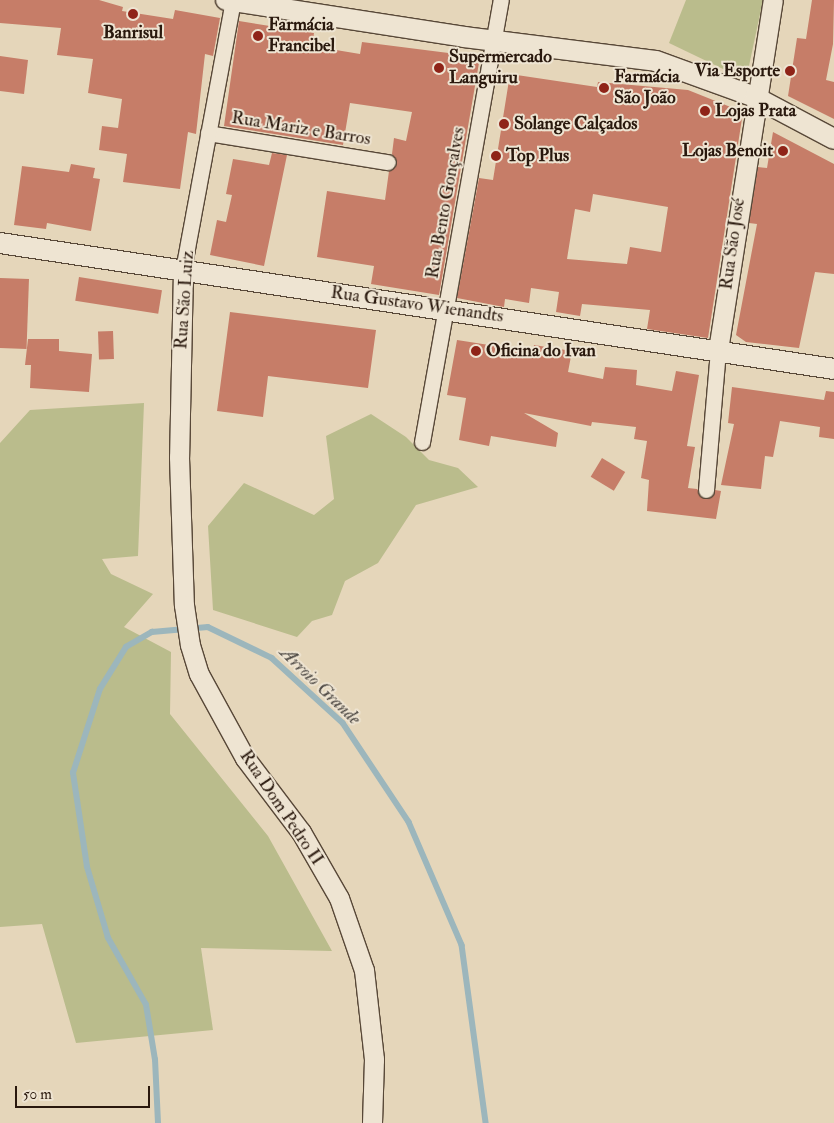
<!DOCTYPE html>
<html>
<head>
<meta charset="utf-8">
<style>
	body { margin:0 }
	#map { position:relative; width:834px; height:1123px; overflow:hidden; background:#e5d6ba; font-family:"IM FELL Double Pica",serif }
	div>[style] { position:absolute }
	[style*='--x'] { left:calc(var(--x)*1px); top:calc(var(--y)*1px); width:calc(var(--w)*1px); rotate:calc(var(--a)*1deg) }
	.green>* { inset:0; background:#babc8c }
	.stream>* { height:5.5px; margin:-2.75px; padding:0 2.75px; transform-origin:2.75px; border-radius:2.75px; background:#9cb6bc }
	.building>* { inset:0; background:#c67d68; transform-origin:0 0 }
	.roads { filter:drop-shadow(1px 0 #584838) drop-shadow(-1px 0 #584838) drop-shadow(0 1px #584838) drop-shadow(0 -1px #584838) }
	.minor>* { height:15px; margin:-7.5px; padding:0 7.5px; transform-origin:7.5px; border-radius:7.5px; background:#eee4d2 }
	.tertiary>* { height:19px; margin:-9.5px; padding:0 9.5px; transform-origin:9.5px; border-radius:9.5px; background:#eee4d2 }
	.secondary>* { height:20px; margin:-10px; padding:0 10px; transform-origin:10px; border-radius:10px; background:#eee4d2 }
	.dots>* { width:14px; height:14px; translate:-50% -50%; box-sizing:border-box; border:2px solid #eee4d2; border-radius:50% }
	span { translate:-50% -50%; white-space:nowrap; text-align:center; line-height:1.15; -webkit-text-stroke:4px #eee4d2; paint-order:stroke }
	.poi-label { font-size:18px; color:#29180d; font-weight:700 }
	.left { translate:0 -50%; text-align:left }
	.right { translate:-100% -50%; text-align:right }
	.street-label { font-size:18px; color:#29180d }
	.water-label { font-size:19px; color:#4c4742; font-style:italic }
	.scale { position:absolute; left:15px; top:1086px; width:135px; height:22px; box-sizing:border-box; border:2px solid #29180d; border-top:0; padding-left:6px; font-size:15px; line-height:18px; white-space:nowrap; color:#29180d; -webkit-text-stroke:4px #eee4d2; paint-order:stroke }
</style>
</head>
<body>
<div id="map">
	<div class="green">
		<div style="clip-path:polygon(686px 0,763px 0,746px 80px,669px 43px)"></div>
		<div style="clip-path:polygon(144px 403px,138px 556px,102px 559px,111px 574px,153px 594px,124px 627px,171px 652px,170px 714px,268px 836px,332px 951px,201px 948px,213px 1030px,76px 1043px,42px 924px,0 927px,0 443px,30px 410px)"></div>
		<div style="clip-path:polygon(371px 414px,406px 437px,429px 460px,458px 468px,478px 487px,416px 505px,378px 563px,345px 581px,332px 615px,312px 621px,297px 637px,213px 610px,208px 526px,244px 483px,314px 515px,334px 499px,326px 436px)"></div>
	</div>
	<div class="stream">
		<div style="--x:158;--y:1123;--w:63;--a:-92.7"></div>
		<div style="--x:155;--y:1060;--w:56;--a:-99.3"></div>
		<div style="--x:146;--y:1005;--w:77;--a:-119.6"></div>
		<div style="--x:108;--y:938;--w:74;--a:-106.5"></div>
		<div style="--x:87;--y:867;--w:95;--a:-98.5"></div>
		<div style="--x:73;--y:773;--w:88;--a:-72.2"></div>
		<div style="--x:100;--y:689;--w:49;--a:-58.2"></div>
		<div style="--x:126;--y:647;--w:30;--a:-30"></div>
		<div style="--x:152;--y:632;--w:56;--a:-5.1"></div>
		<div style="--x:208;--y:627;--w:71;--a:25.8"></div>
		<div style="--x:272;--y:658;--w:96;--a:42.5"></div>
		<div style="--x:343;--y:723;--w:119;--a:56.3"></div>
		<div style="--x:409;--y:822;--w:134;--a:66.7"></div>
		<div style="--x:462;--y:945;--w:180;--a:82.3"></div>
	</div>
	<div class="building">
		<div style="clip-path:polygon(0 0,99px 0,123px 7px,122px 11px,173px 19px,175px 10px,220px 18px,213px 56px,205px 54px,196px 134px,188px 132px,180px 189px,123px 182px,127px 154px,99px 150px,102px 126px,118px 128px,122px 99px,88px 93px,93px 59px,57px 55px,61px 28px,0 23px)"></div>
		<div style="clip-path:polygon(812px 0,834px 0,833px 44px,826px 80px,834px 82px,834px 119px,788px 96px,797px 38px,806px 39px)"></div>
		<div style="clip-path:polygon(239px 21px,314px 33px,312px 46px,360px 54px,362px 42px,480px 57px,439px 295px,371px 284px,374px 266px,317px 257px,327px 191px,385px 200px,389px 171px,397px 163px,392px 154px,394px 138px,406px 141px,412px 112px,350px 103px,343px 145px,224px 126px)"></div>
		<div style="clip-path:polygon(0 56px,28px 60px,24px 94px,0 91px)"></div>
		<div style="clip-path:polygon(evenodd,510px 74px,597px 87px,598px 82px,688px 90px,743px 112px,708px 338px,647px 329px,650px 310px,582px 304px,580px 316px,556px 312px,559px 292px,531px 288px,529px 303px,505px 299px,504px 307px,457px 298px,479px 178px,493px 180px,510px 74px,593px 194px,668px 207px,661px 252px,630px 247px,627px 264px,567px 259px,575px 209px,590px 212px,593px 194px)"></div>
		<div style="clip-path:polygon(773px 132px,834px 164px,834px 274px,815px 272px,799px 348px,746px 342px,736px 335px,757px 224px,749px 223px,758px 167px,767px 168px)"></div>
		<div style="clip-path:polygon(272px 153px,287px 155px,264px 266px,210px 255px,217px 220px,226px 222px,232px 195px,226px 194px,233px 159px,269px 165px)"></div>
		<div style="clip-path:polygon(71px 164px,95px 168px,93px 178px,100px 179px,91px 231px,47px 223px,46px 229px,14px 225px,22px 166px,69px 172px)"></div>
		<div style="left:79px;top:277px;width:84px;height:24px;rotate:9deg"></div>
		<div style="left:0;top:278px;width:29px;height:70px;rotate:2deg"></div>
		<div style="clip-path:polygon(230px 312px,376px 330px,368px 388px,268px 376px,263px 417px,217px 411px)"></div>
		<div style="left:113px;top:331px;width:28px;height:15px;rotate:88deg"></div>
		<div style="clip-path:polygon(28px 339px,59px 339px,59px 351px,92px 354px,89px 392px,30px 388px,31px 365px,25px 365px)"></div>
		<div style="clip-path:polygon(457px 340px,533px 352px,534px 345px,572px 351px,568px 372px,603px 379px,605px 367px,637px 370px,636px 385px,672px 391px,676px 371px,699px 375px,687px 446px,695px 447px,688px 488px,697px 489px,706px 499px,715px 490px,721px 491px,716px 519px,647px 511px,649px 480px,641px 478px,647px 441px,634px 439px,636px 427px,592px 422px,591px 426px,524px 413px,558px 433px,556px 447px,491px 436px,489px 446px,459px 440px,466px 398px,447px 395px)"></div>
		<div style="clip-path:polygon(732px 387px,824px 400px,826px 391px,834px 392px,834px 439px,819px 437px,820px 427px,780px 421px,773px 457px,765px 456px,761px 489px,721px 485px,734px 424px,728px 423px)"></div>
		<div style="left:602px;top:458px;width:27px;height:22px;rotate:31deg"></div>
	</div>
	<div class="roads">
		<div class="minor">
			<div style="--x:208;--y:133;--w:182;--a:9.2"></div>
			<div style="--x:183;--y:270;--w:275;--a:-79.5"></div>
			<div style="--x:422;--y:442;--w:449;--a:-79.9"></div>
			<div style="--x:706;--y:490;--w:141;--a:-85.1"></div>
		</div>
		<div class="tertiary">
			<div style="--x:183;--y:270;--w:187;--a:91.2"></div>
			<div style="--x:179;--y:457;--w:148;--a:88.1"></div>
			<div style="--x:184;--y:605;--w:40;--a:81.5"></div>
			<div style="--x:190;--y:645;--w:30;--a:73"></div>
			<div style="--x:199;--y:674;--w:96;--a:61.3"></div>
			<div style="--x:245;--y:758;--w:93;--a:52.9"></div>
			<div style="--x:301;--y:832;--w:76;--a:60.1"></div>
			<div style="--x:339;--y:898;--w:76;--a:70.9"></div>
			<div style="--x:364;--y:970;--w:90;--a:83.6"></div>
			<div style="--x:374;--y:1059;--w:64;--a:91.8"></div>
			<div style="--x:718;--y:350;--w:354;--a:-81.1"></div>
		</div>
		<div class="secondary">
			<div style="--x:226;--y:0;--w:241;--a:8.8"></div>
			<div style="--x:464;--y:37;--w:193;--a:7.1"></div>
			<div style="--x:656;--y:61;--w:105;--a:20"></div>
			<div style="--x:755;--y:97;--w:89;--a:28"></div>
			<div style="--x:0;--y:243;--w:843;--a:8.59"></div>
		</div>
	</div>
	<div class="dots">
		<div style="left:133px;top:14px;background:#8f2418"></div>
		<div style="left:258px;top:36px;background:#8f2418"></div>
		<div style="left:439px;top:68px;background:#8f2418"></div>
		<div style="left:790px;top:71px;background:#8f2418"></div>
		<div style="left:604px;top:88px;background:#8f2418"></div>
		<div style="left:705px;top:111px;background:#8f2418"></div>
		<div style="left:504px;top:124px;background:#8f2418"></div>
		<div style="left:783px;top:151px;background:#8f2418"></div>
		<div style="left:496px;top:156px;background:#8f2418"></div>
		<div style="left:476px;top:351px;background:#8f2418"></div>
	</div>
	<div class="poi-label">
		<span class="left" style="left:268px;top:36px">Farmácia<br>Francibel</span>
		<span style="left:133px;top:33px">Banrisul</span>
		<span class="left" style="left:449px;top:68px">Supermercado<br>Languiru</span>
		<span class="right" style="left:780px;top:71px">Via Esporte</span>
		<span class="left" style="left:614px;top:88px">Farmácia<br>São João</span>
		<span class="left" style="left:715px;top:111px">Lojas Prata</span>
		<span class="left" style="left:514px;top:124px">Solange Calçados</span>
		<span class="right" style="left:773px;top:151px">Lojas Benoit</span>
		<span class="left" style="left:506px;top:156px">Top Plus</span>
		<span class="left" style="left:486px;top:351px">Oficina do Ivan</span>
	</div>
	<div class="street-label">
		<span style="left:301px;top:129px;rotate:9deg">Rua Mariz e Barros</span>
		<span style="left:446px;top:203px;rotate:-80deg">Rua Bento Gonçalves</span>
		<span style="left:733px;top:244px;rotate:-82deg">Rua São José</span>
		<span style="left:185px;top:300px;rotate:-86deg">Rua São Luiz</span>
		<span style="left:417px;top:305px;rotate:8deg">Rua Gustavo Wienandts</span>
		<span style="left:281px;top:808px;rotate:56deg">Rua Dom Pedro II</span>
	</div>
	<div class="water-label">
		<span style="left:320px;top:686px;rotate:44deg">Arroio Grande</span>
	</div>
	<div class="scale">50 m</div>
</div>
</body>
</html>
